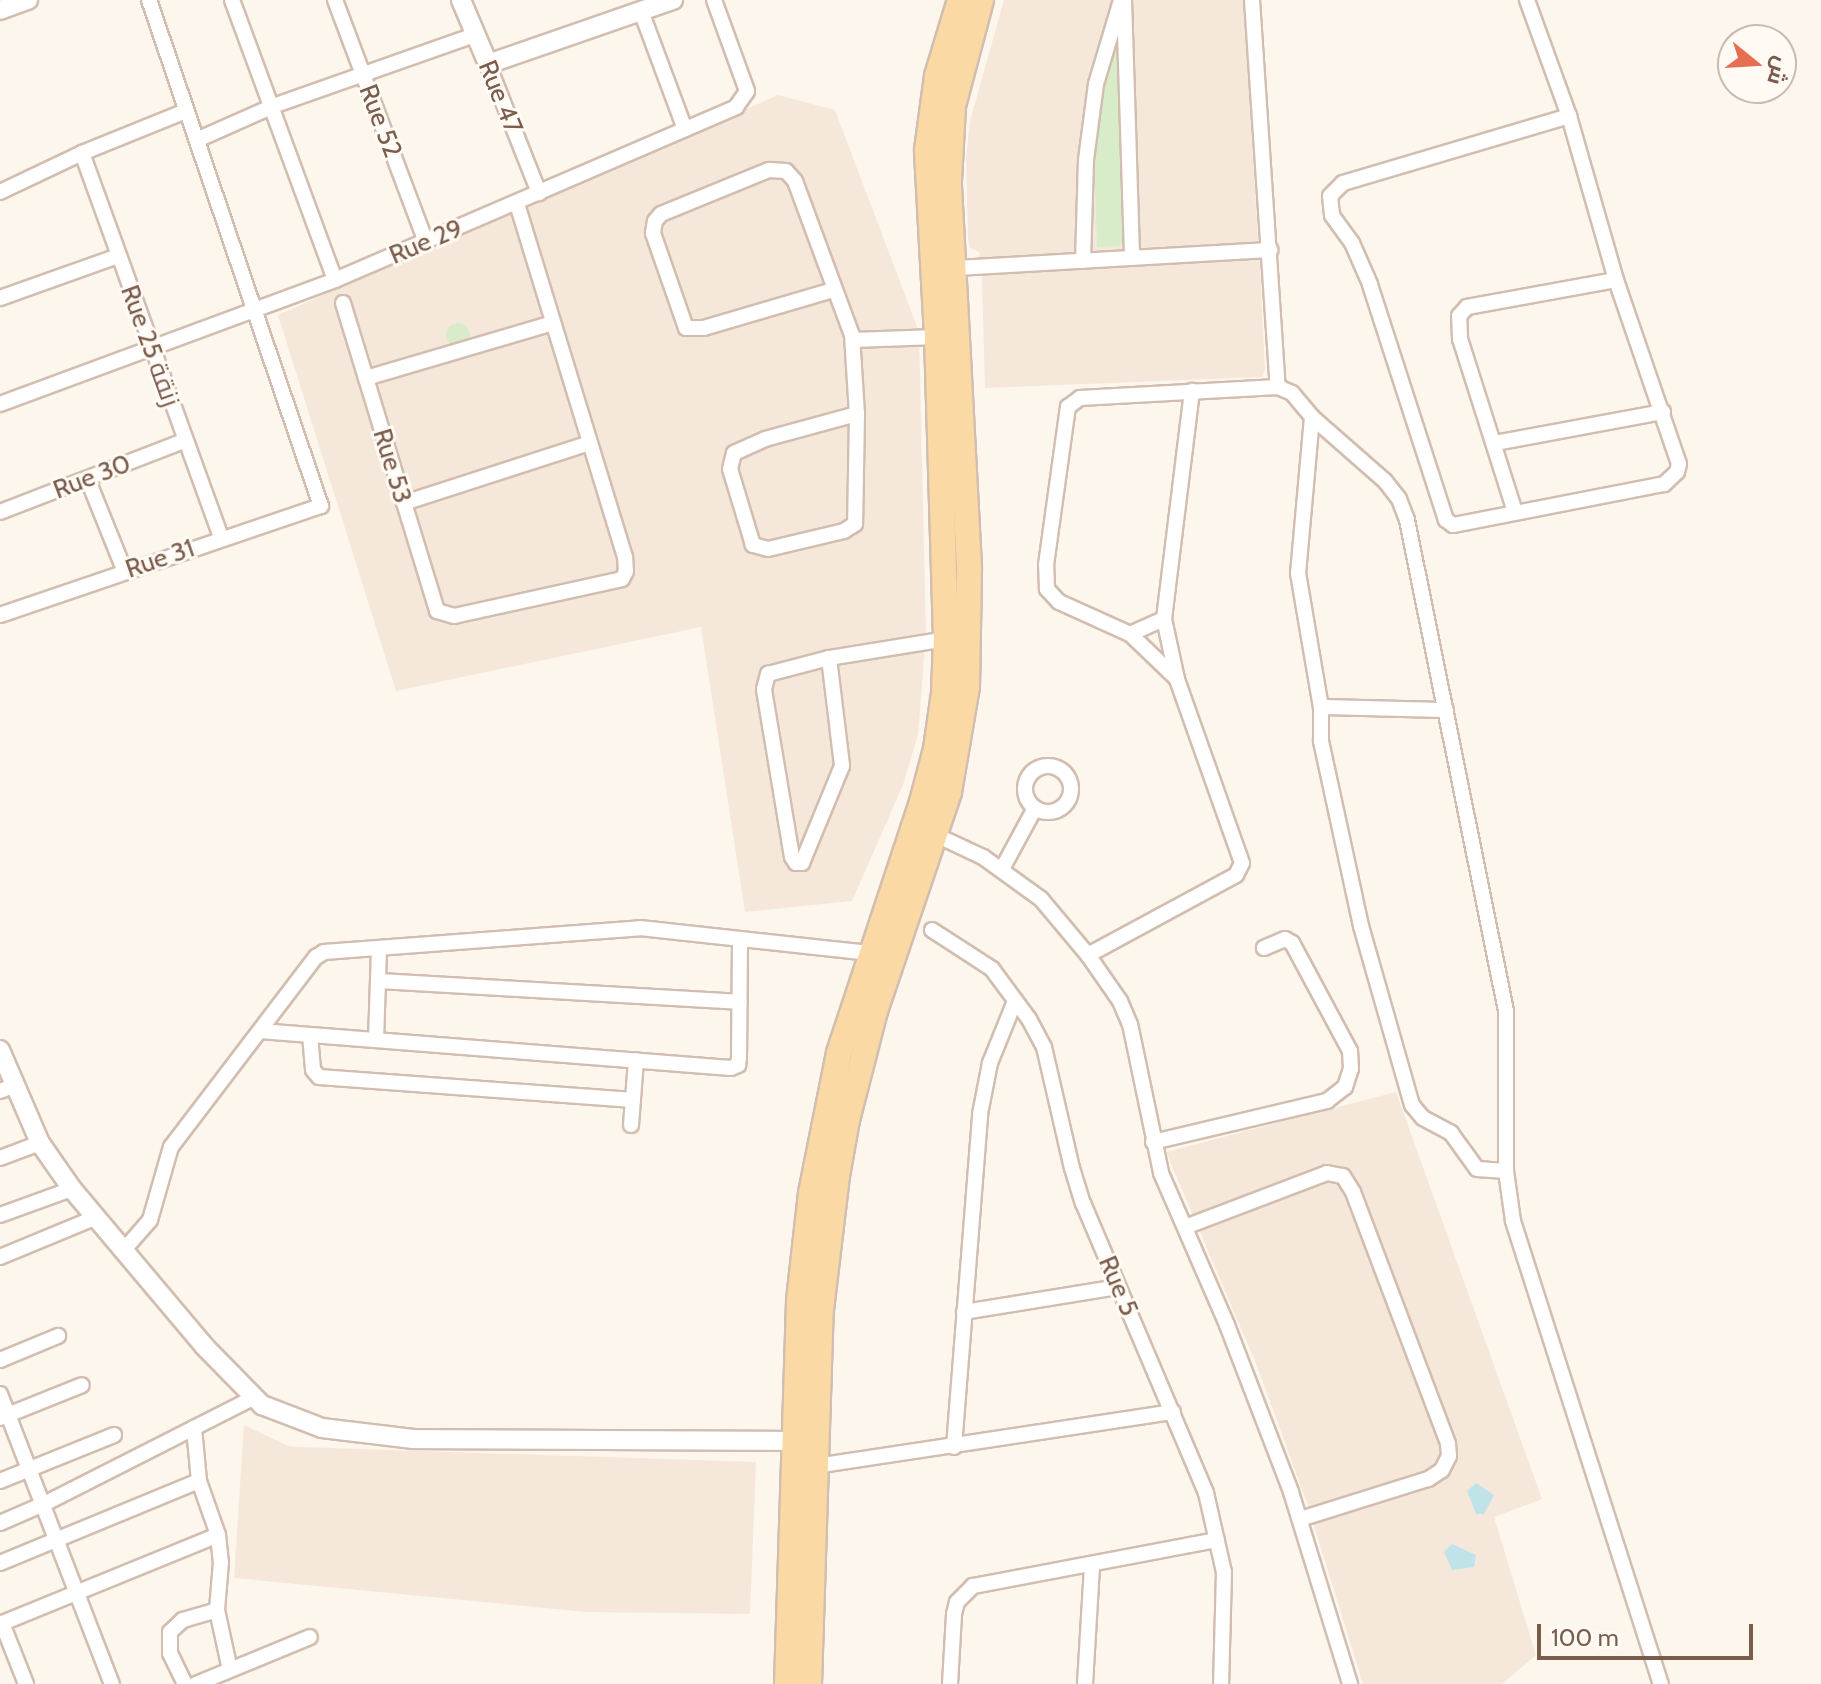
<!DOCTYPE html>
<html>
<head>
<meta charset="utf-8">
<style>
	body { margin:0 }
	#map { position:relative; width:1821px; height:1684px; overflow:hidden; background:#fdf6ec; font-family:Cabin,Cairo,sans-serif }
	div>[style] { position:absolute }
	[style*='--x'] { left:calc(var(--x)*1px); top:calc(var(--y)*1px); width:calc(var(--w)*1px); rotate:calc(var(--a)*1deg) }
	.residential>* { inset:0; background:#f5e8da }
	.green>* { inset:0; background:#d8ecc9 }
	.round { border-radius:50% }
	.water>* { inset:0; background:#bfe3e8 }
	.roads { filter:drop-shadow(2px 0 #d1beb0) drop-shadow(-2px 0 #d1beb0) drop-shadow(0 2px #d1beb0) drop-shadow(0 -2px #d1beb0) }
	.minor>* { height:14px; margin:-7px; padding:0 7px; transform-origin:7px; border-radius:7px; background:#fff }
	.minor>.ring { margin:-7px; padding:0; box-sizing:content-box; background:none; border:14px solid #fff; border-radius:50% }
	.tertiary>* { height:18px; margin:-9px; padding:0 9px; transform-origin:9px; border-radius:9px; background:#fff }
	.primary>* { height:24px; margin:-12px; padding:0 12px; transform-origin:12px; border-radius:12px; background:#fbd9a5 }
	span { translate:-50% -50%; white-space:nowrap; text-align:center; line-height:1.15; -webkit-text-stroke:6px #fffaf3; paint-order:stroke }
	.street-label { font-size:26px; color:#7a5c4d }
	.north { position:absolute; left:1717px; top:24px; width:80px; height:80px; box-sizing:border-box; background:#fffaf3; border:2px solid #cabbb1; border-radius:50%; rotate:108deg; font-size:22px; font-weight:700; line-height:32px; text-align:center; color:#7a5c4d }
	.north::after { content:''; display:block; margin:auto; width:28px; height:36px; background:#e76f51; clip-path:polygon(50% 0,100% 100%,50% 72%,0 100%) }
	.scale { position:absolute; left:1537px; top:1624px; width:216px; height:36px; box-sizing:border-box; border:4px solid #7a5c4d; border-top:0; padding-left:10px; font-size:24px; line-height:28px; white-space:nowrap; color:#7a5c4d; -webkit-text-stroke:6px #fffaf3; paint-order:stroke }
</style>
</head>
<body>
<div id="map">
	<div class="residential">
		<div style="clip-path:polygon(1004px 0,1243px 0,1260px 269px,1265px 370px,1262px 377px,985px 388px,982px 280px,979px 252px,970px 248px,968px 238px,966px 158px,970px 121px)"></div>
		<div style="clip-path:polygon(778px 95px,835px 110px,919px 332px,926px 633px,918px 735px,903px 785px,852px 901px,745px 912px,701px 627px,396px 691px,278px 315px)"></div>
		<div style="clip-path:polygon(1396px 1092px,1542px 1499px,1494px 1517px,1536px 1655px,1502px 1684px,1363px 1684px,1307px 1503px,1257px 1366px,1166px 1152px)"></div>
		<div style="clip-path:polygon(244px 1425px,288px 1446px,301px 1447px,756px 1462px,750px 1614px,587px 1612px,234px 1578px)"></div>
	</div>
	<div class="green">
		<div style="clip-path:polygon(1118px 35px,1124px 238px,1119px 246px,1097px 247px,1094px 156px,1101px 99px)"></div>
		<div class="round" style="left:446px;top:323px;width:24px;height:24px"></div>
	</div>
	<div class="water">
		<div style="clip-path:polygon(1476px 1483px,1494px 1495px,1484px 1514px,1476px 1514px,1467px 1491px)"></div>
		<div style="clip-path:polygon(1452px 1544px,1476px 1555px,1474px 1567px,1452px 1570px,1444px 1552px)"></div>
	</div>
	<div class="roads">
		<div class="minor">
			<div style="--x:232;--y:0;--w:298;--a:69.8"></div>
			<div style="--x:335;--y:0;--w:259;--a:69.4"></div>
			<div style="--x:1124;--y:0;--w:258;--a:88.2"></div>
			<div style="--x:1252;--y:0;--w:388;--a:86.2"></div>
			<div style="--x:1527;--y:0;--w:123;--a:70.1"></div>
			<div style="--x:1569;--y:116;--w:171;--a:74"></div>
			<div style="--x:1616;--y:280;--w:194;--a:71.1"></div>
			<div style="--x:1679;--y:464;--w:8;--a:104"></div>
			<div style="--x:1677;--y:472;--w:18;--a:137"></div>
			<div style="--x:1664;--y:484;--w:215;--a:169"></div>
			<div style="--x:1453;--y:525;--w:9;--a:-144"></div>
			<div style="--x:1446;--y:520;--w:248;--a:-107.9"></div>
			<div style="--x:1370;--y:284;--w:45;--a:-113.7"></div>
			<div style="--x:1352;--y:243;--w:34;--a:-126"></div>
			<div style="--x:1332;--y:215;--w:19;--a:-96"></div>
			<div style="--x:1330;--y:196;--w:18;--a:-45"></div>
			<div style="--x:1343;--y:183;--w:236;--a:-16.5"></div>
			<div style="--x:641;--y:11;--w:126;--a:69.6"></div>
			<div style="--x:488;--y:64;--w:139;--a:68.4"></div>
			<div style="--x:199;--y:139;--w:81;--a:-24"></div>
			<div style="--x:273;--y:106;--w:214;--a:-19.4"></div>
			<div style="--x:82;--y:153;--w:409;--a:70.1"></div>
			<div style="--x:0;--y:192;--w:91;--a:-25.4"></div>
			<div style="--x:82;--y:153;--w:112;--a:-22"></div>
			<div style="--x:1083;--y:261;--w:101;--a:-88.3"></div>
			<div style="--x:1086;--y:160;--w:77;--a:-82.5"></div>
			<div style="--x:1096;--y:84;--w:88;--a:-73.4"></div>
			<div style="--x:955;--y:268;--w:316;--a:-3.3"></div>
			<div style="--x:833;--y:290;--w:134;--a:163.6"></div>
			<div style="--x:704;--y:328;--w:18;--a:180"></div>
			<div style="--x:686;--y:328;--w:101;--a:-109.2"></div>
			<div style="--x:653;--y:233;--w:12;--a:-81"></div>
			<div style="--x:655;--y:221;--w:9;--a:-49"></div>
			<div style="--x:661;--y:214;--w:117;--a:-22.2"></div>
			<div style="--x:769;--y:170;--w:17;--a:3"></div>
			<div style="--x:786;--y:171;--w:13;--a:48"></div>
			<div style="--x:795;--y:181;--w:164;--a:69.7"></div>
			<div style="--x:852;--y:335;--w:79;--a:86.4"></div>
			<div style="--x:857;--y:414;--w:110;--a:91"></div>
			<div style="--x:855;--y:524;--w:13;--a:148"></div>
			<div style="--x:844;--y:531;--w:78;--a:166.7"></div>
			<div style="--x:768;--y:549;--w:16;--a:-165"></div>
			<div style="--x:753;--y:545;--w:79;--a:-106.8"></div>
			<div style="--x:730;--y:469;--w:16;--a:-76"></div>
			<div style="--x:734;--y:453;--w:34;--a:-24"></div>
			<div style="--x:765;--y:439;--w:95;--a:-15.2"></div>
			<div style="--x:0;--y:298;--w:125;--a:-19.6"></div>
			<div style="--x:343;--y:303;--w:322;--a:73"></div>
			<div style="--x:437;--y:611;--w:18;--a:16"></div>
			<div style="--x:454;--y:616;--w:172;--a:-12.4"></div>
			<div style="--x:622;--y:579;--w:9;--a:-63"></div>
			<div style="--x:626;--y:571;--w:14;--a:-94"></div>
			<div style="--x:625;--y:557;--w:370;--a:-107"></div>
			<div style="--x:853;--y:340;--w:84;--a:-2"></div>
			<div style="--x:366;--y:378;--w:195;--a:-16.4"></div>
			<div style="--x:0;--y:404;--w:357;--a:-20.3"></div>
			<div style="--x:335;--y:280;--w:437;--a:-23.3"></div>
			<div style="--x:736;--y:107;--w:19;--a:-55"></div>
			<div style="--x:747;--y:91;--w:97;--a:-109.9"></div>
			<div style="--x:1312;--y:417;--w:157;--a:95.1"></div>
			<div style="--x:1298;--y:573;--w:136;--a:80.3"></div>
			<div style="--x:1321;--y:707;--w:34;--a:90"></div>
			<div style="--x:1321;--y:741;--w:189;--a:77.8"></div>
			<div style="--x:1361;--y:926;--w:186;--a:74.1"></div>
			<div style="--x:1412;--y:1105;--w:17;--a:50"></div>
			<div style="--x:1423;--y:1118;--w:32;--a:28"></div>
			<div style="--x:1451;--y:1133;--w:44;--a:54.2"></div>
			<div style="--x:1477;--y:1169;--w:29;--a:4"></div>
			<div style="--x:1495;--y:443;--w:171;--a:-10.5"></div>
			<div style="--x:88;--y:480;--w:99;--a:68.1"></div>
			<div style="--x:404;--y:503;--w:195;--a:-17.9"></div>
			<div style="--x:0;--y:512;--w:197;--a:-21.1"></div>
			<div style="--x:1515;--y:512;--w:182;--a:-107.6"></div>
			<div style="--x:1460;--y:339;--w:23;--a:-92"></div>
			<div style="--x:1459;--y:316;--w:12;--a:-48"></div>
			<div style="--x:1467;--y:307;--w:151;--a:-10.3"></div>
			<div style="--x:0;--y:615;--w:339;--a:-18.8"></div>
			<div style="--x:321;--y:506;--w:534;--a:-108.77"></div>
			<div style="--x:1130;--y:634;--w:37;--a:-24"></div>
			<div style="--x:829;--y:658;--w:109;--a:83.1"></div>
			<div style="--x:842;--y:766;--w:105;--a:112.4"></div>
			<div style="--x:802;--y:863;--w:6;--a:180"></div>
			<div style="--x:796;--y:863;--w:7;--a:-124"></div>
			<div style="--x:792;--y:857;--w:170;--a:-99.5"></div>
			<div style="--x:764;--y:689;--w:16;--a:-75"></div>
			<div style="--x:768;--y:674;--w:63;--a:-14.7"></div>
			<div style="--x:829;--y:658;--w:119;--a:-9.2"></div>
			<div style="--x:1177;--y:679;--w:65;--a:-136.2"></div>
			<div style="--x:1130;--y:634;--w:78;--a:-155.7"></div>
			<div style="--x:1059;--y:602;--w:18;--a:-133"></div>
			<div style="--x:1047;--y:589;--w:24;--a:-92"></div>
			<div style="--x:1046;--y:565;--w:160;--a:-82.1"></div>
			<div style="--x:1068;--y:407;--w:15;--a:-37"></div>
			<div style="--x:1080;--y:398;--w:198;--a:-3.2"></div>
			<div style="--x:1278;--y:387;--w:15;--a:23"></div>
			<div style="--x:1292;--y:393;--w:31;--a:50"></div>
			<div style="--x:1312;--y:417;--w:97;--a:41.2"></div>
			<div style="--x:1385;--y:481;--w:23;--a:52"></div>
			<div style="--x:1399;--y:499;--w:22;--a:69"></div>
			<div style="--x:1407;--y:520;--w:501;--a:78.6"></div>
			<div style="--x:1506;--y:1011;--w:160;--a:90"></div>
			<div style="--x:1506;--y:1171;--w:50;--a:82"></div>
			<div style="--x:1513;--y:1221;--w:486;--a:72.3"></div>
			<div style="--x:1321;--y:707;--w:125;--a:1.4"></div>
			<div class="ring" style="left:1025px;top:766px;width:32px;height:32px"></div>
			<div style="--x:936;--y:835;--w:52;--a:25.1"></div>
			<div style="--x:983;--y:857;--w:72;--a:35.9"></div>
			<div style="--x:1041;--y:899;--w:73;--a:50"></div>
			<div style="--x:1088;--y:955;--w:56;--a:55.2"></div>
			<div style="--x:1120;--y:1001;--w:25;--a:67"></div>
			<div style="--x:1130;--y:1024;--w:152;--a:78.2"></div>
			<div style="--x:1161;--y:1173;--w:166;--a:66.5"></div>
			<div style="--x:1227;--y:1325;--w:179;--a:69"></div>
			<div style="--x:1291;--y:1492;--w:201;--a:72.9"></div>
			<div style="--x:1002;--y:869;--w:69;--a:-61.6"></div>
			<div style="--x:932;--y:930;--w:72;--a:33"></div>
			<div style="--x:992;--y:969;--w:62;--a:53.5"></div>
			<div style="--x:1029;--y:1019;--w:32;--a:62"></div>
			<div style="--x:1044;--y:1047;--w:124;--a:77"></div>
			<div style="--x:1072;--y:1168;--w:37;--a:73"></div>
			<div style="--x:1083;--y:1203;--w:315;--a:67"></div>
			<div style="--x:1206;--y:1493;--w:81;--a:77.2"></div>
			<div style="--x:1224;--y:1572;--w:112;--a:91.5"></div>
			<div style="--x:1088;--y:955;--w:168;--a:-28.4"></div>
			<div style="--x:1236;--y:875;--w:13;--a:-63"></div>
			<div style="--x:1242;--y:863;--w:195;--a:-109.5"></div>
			<div style="--x:1177;--y:679;--w:61;--a:-102.2"></div>
			<div style="--x:1164;--y:619;--w:230;--a:-83"></div>
			<div style="--x:378;--y:981;--w:362;--a:3.3"></div>
			<div style="--x:260;--y:1031;--w:472;--a:4.5"></div>
			<div style="--x:731;--y:1068;--w:8;--a:-23"></div>
			<div style="--x:738;--y:1065;--w:7;--a:-82"></div>
			<div style="--x:739;--y:1058;--w:119;--a:-89.5"></div>
			<div style="--x:310;--y:1035;--w:35;--a:85"></div>
			<div style="--x:313;--y:1070;--w:9;--a:49"></div>
			<div style="--x:319;--y:1077;--w:315;--a:4.2"></div>
			<div style="--x:376;--y:1040;--w:92;--a:-88.1"></div>
			<div style="--x:0;--y:1091;--w:14;--a:-21"></div>
			<div style="--x:631;--y:1125;--w:65;--a:-85.6"></div>
			<div style="--x:1153;--y:1142;--w:179;--a:-13.3"></div>
			<div style="--x:1327;--y:1101;--w:23;--a:-38"></div>
			<div style="--x:1345;--y:1087;--w:19;--a:-72"></div>
			<div style="--x:1351;--y:1069;--w:18;--a:-93"></div>
			<div style="--x:1350;--y:1051;--w:123;--a:-118.2"></div>
			<div style="--x:1292;--y:943;--w:8;--a:-150"></div>
			<div style="--x:1285;--y:939;--w:23;--a:157"></div>
			<div style="--x:0;--y:1158;--w:43;--a:-20.6"></div>
			<div style="--x:0;--y:1215;--w:77;--a:-19.9"></div>
			<div style="--x:1185;--y:1227;--w:152;--a:-20.8"></div>
			<div style="--x:1327;--y:1173;--w:16;--a:11"></div>
			<div style="--x:1343;--y:1176;--w:19;--a:58"></div>
			<div style="--x:1353;--y:1192;--w:269;--a:69.3"></div>
			<div style="--x:1448;--y:1444;--w:12;--a:85"></div>
			<div style="--x:1449;--y:1456;--w:16;--a:117"></div>
			<div style="--x:1442;--y:1470;--w:17;--a:147"></div>
			<div style="--x:1428;--y:1479;--w:134;--a:162.6"></div>
			<div style="--x:123;--y:1251;--w:41;--a:-48.9"></div>
			<div style="--x:150;--y:1220;--w:76;--a:-74"></div>
			<div style="--x:171;--y:1147;--w:239;--a:-52.7"></div>
			<div style="--x:316;--y:957;--w:9;--a:-32"></div>
			<div style="--x:324;--y:952;--w:317;--a:-4.3"></div>
			<div style="--x:640;--y:928;--w:231;--a:6.2"></div>
			<div style="--x:0;--y:1257;--w:102;--a:-22.5"></div>
			<div style="--x:964;--y:1312;--w:156;--a:-9.2"></div>
			<div style="--x:0;--y:1360;--w:63;--a:-22.5"></div>
			<div style="--x:0;--y:1394;--w:311;--a:68.9"></div>
			<div style="--x:0;--y:1418;--w:88;--a:-21.9"></div>
			<div style="--x:194;--y:1428;--w:53;--a:84.6"></div>
			<div style="--x:199;--y:1481;--w:57;--a:70.6"></div>
			<div style="--x:218;--y:1535;--w:27;--a:84"></div>
			<div style="--x:221;--y:1562;--w:48;--a:94.8"></div>
			<div style="--x:217;--y:1610;--w:61;--a:77.8"></div>
			<div style="--x:954;--y:1447;--w:334;--a:-85.5"></div>
			<div style="--x:980;--y:1114;--w:52;--a:-78.9"></div>
			<div style="--x:990;--y:1063;--w:67;--a:-68"></div>
			<div style="--x:815;--y:1466;--w:362;--a:-8.6"></div>
			<div style="--x:0;--y:1481;--w:123;--a:-22"></div>
			<div style="--x:0;--y:1523;--w:48;--a:-23.4"></div>
			<div style="--x:44;--y:1504;--w:234;--a:-26.9"></div>
			<div style="--x:0;--y:1563;--w:215;--a:-22.4"></div>
			<div style="--x:2;--y:1623;--w:66;--a:68.5"></div>
			<div style="--x:0;--y:1624;--w:235;--a:-22.2"></div>
			<div style="--x:185;--y:1684;--w:34;--a:-116"></div>
			<div style="--x:170;--y:1653;--w:21;--a:-90"></div>
			<div style="--x:170;--y:1632;--w:18;--a:-43"></div>
			<div style="--x:183;--y:1620;--w:35;--a:-16"></div>
			<div style="--x:196;--y:1684;--w:123;--a:-22.4"></div>
			<div style="--x:950;--y:1684;--w:70;--a:-86.7"></div>
			<div style="--x:954;--y:1614;--w:12;--a:-76"></div>
			<div style="--x:957;--y:1602;--w:23;--a:-45"></div>
			<div style="--x:973;--y:1586;--w:248;--a:-10.7"></div>
			<div style="--x:1085;--y:1684;--w:118;--a:-86.6"></div>
		</div>
		<div class="tertiary">
			<div style="--x:461;--y:0;--w:69;--a:67.1"></div>
			<div style="--x:488;--y:64;--w:196;--a:-19.1"></div>
			<div style="--x:0;--y:10;--w:30;--a:-20"></div>
			<div style="--x:0;--y:1050;--w:101;--a:66.7"></div>
			<div style="--x:40;--y:1143;--w:56;--a:55.2"></div>
			<div style="--x:72;--y:1189;--w:205;--a:49.9"></div>
			<div style="--x:204;--y:1346;--w:83;--a:45.5"></div>
			<div style="--x:262;--y:1405;--w:64;--a:21"></div>
			<div style="--x:322;--y:1428;--w:92;--a:6.9"></div>
			<div style="--x:413;--y:1439;--w:380;--a:0.3"></div>
		</div>
		<div class="primary">
			<div style="--x:787;--y:1684;--w:384;--a:-88.2"></div>
			<div style="--x:799;--y:1300;--w:108;--a:-83.6"></div>
			<div style="--x:811;--y:1193;--w:143;--a:-78.7"></div>
			<div style="--x:839;--y:1053;--w:264;--a:-71.7"></div>
			<div style="--x:922;--y:802;--w:55;--a:-75.2"></div>
			<div style="--x:936;--y:749;--w:57;--a:-81.9"></div>
			<div style="--x:944;--y:693;--w:54;--a:-87.9"></div>
			<div style="--x:946;--y:639;--w:302;--a:-91.7"></div>
			<div style="--x:937;--y:337;--w:187;--a:-93.1"></div>
			<div style="--x:927;--y:150;--w:75;--a:-82.3"></div>
			<div style="--x:937;--y:76;--w:79;--a:-73.2"></div>
			<div style="--x:809;--y:1684;--w:374;--a:-88.2"></div>
			<div style="--x:821;--y:1310;--w:135;--a:-83.2"></div>
			<div style="--x:837;--y:1176;--w:57;--a:-79.9"></div>
			<div style="--x:847;--y:1120;--w:113;--a:-75.6"></div>
			<div style="--x:875;--y:1011;--w:231;--a:-71.3"></div>
			<div style="--x:949;--y:792;--w:107;--a:-80.3"></div>
			<div style="--x:967;--y:687;--w:120;--a:-89"></div>
			<div style="--x:969;--y:567;--w:387;--a:-93"></div>
			<div style="--x:949;--y:181;--w:75;--a:-86.9"></div>
			<div style="--x:953;--y:106;--w:110;--a:-75.2"></div>
		</div>
	</div>
	<div class="street-label">
		<span style="left:500px;top:97px;rotate:68deg">Rue 47</span>
		<span style="left:380px;top:121px;rotate:69deg">Rue 52</span>
		<span style="left:426px;top:242px;rotate:-23deg">Rue 29</span>
		<span style="left:150px;top:346px;rotate:70deg">Rue 25 زنقة</span>
		<span style="left:392px;top:466px;rotate:73deg">Rue 53</span>
		<span style="left:92px;top:477px;rotate:-21deg">Rue 30</span>
		<span style="left:160px;top:559px;rotate:-19deg">Rue 31</span>
		<span style="left:1118px;top:1286px;rotate:67deg">Rue 5</span>
	</div>
	<div class="north">ش</div>
	<div class="scale">100 m</div>
</div>
</body>
</html>
